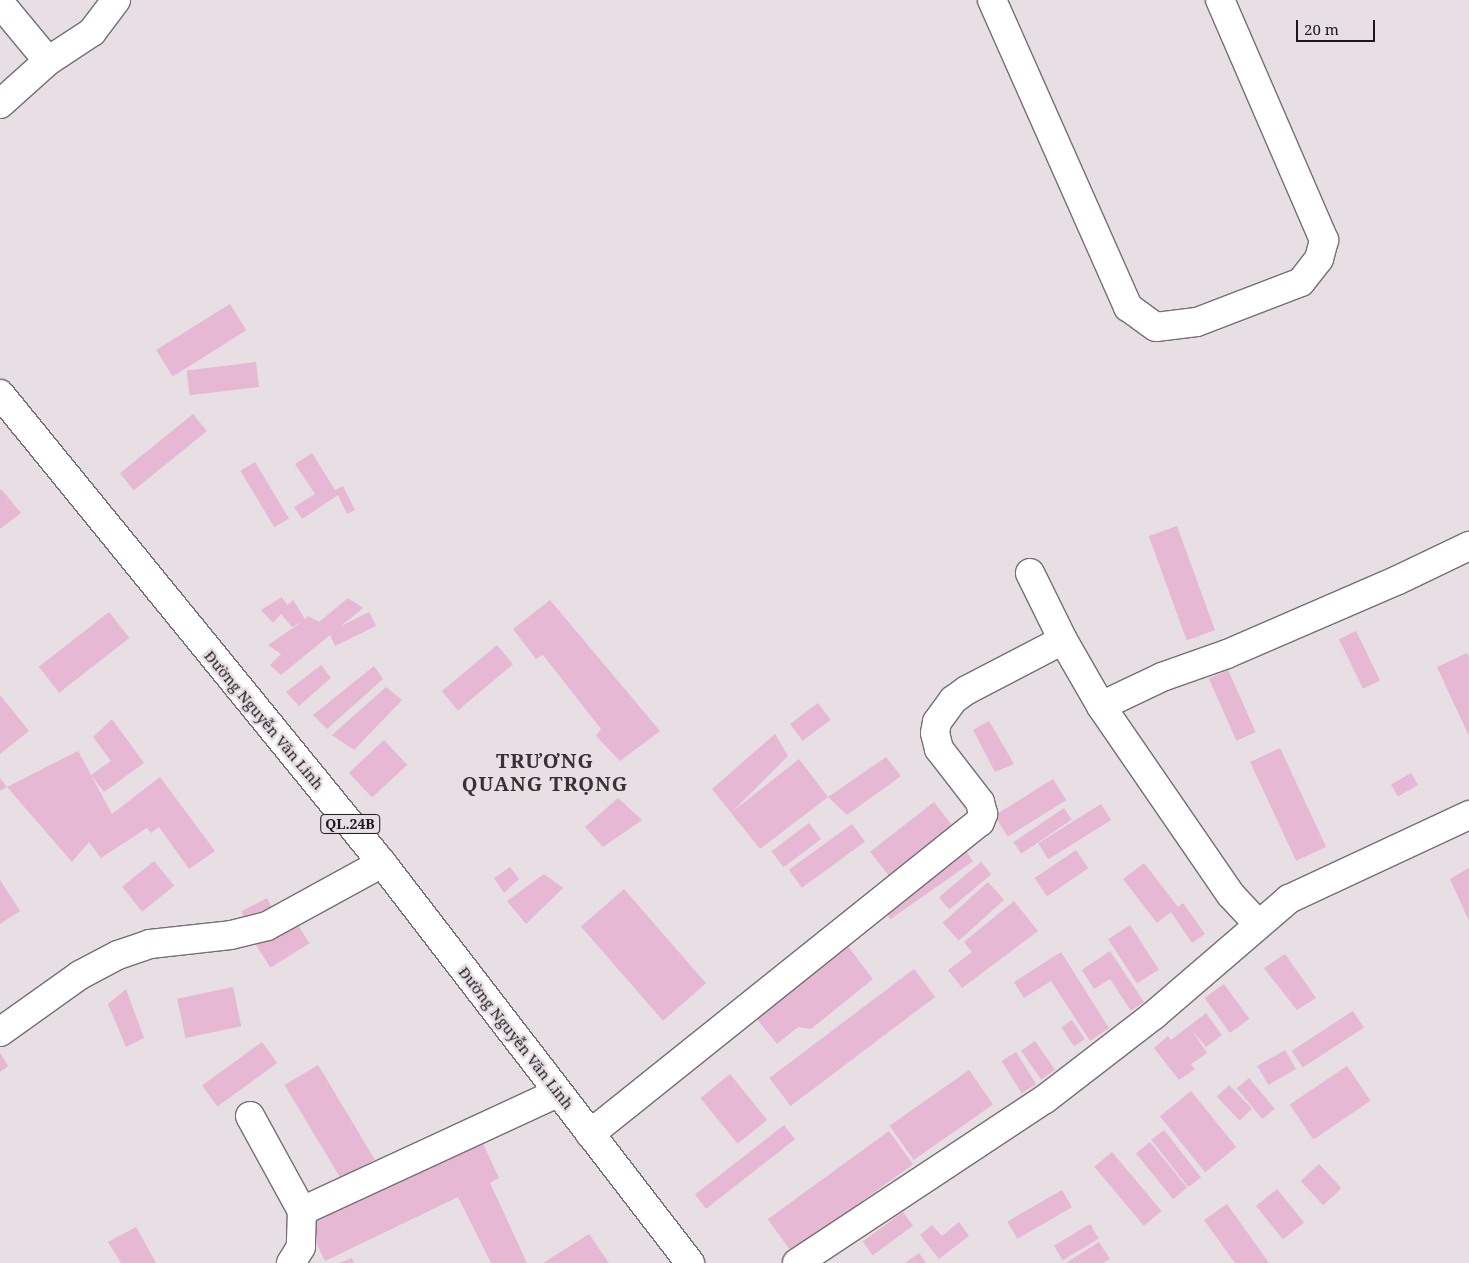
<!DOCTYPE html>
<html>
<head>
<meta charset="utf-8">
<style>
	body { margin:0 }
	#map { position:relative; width:1469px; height:1263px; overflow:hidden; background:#e7dfe3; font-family:"Noto Serif",serif }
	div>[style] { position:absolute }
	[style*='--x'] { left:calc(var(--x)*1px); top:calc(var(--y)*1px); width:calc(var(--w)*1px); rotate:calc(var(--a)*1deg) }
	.building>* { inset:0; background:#e6b8d3; transform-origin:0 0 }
	.roads { filter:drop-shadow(1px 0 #766e73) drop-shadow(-1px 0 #766e73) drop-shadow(0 1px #766e73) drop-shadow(0 -1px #766e73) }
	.minor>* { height:28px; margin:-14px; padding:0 14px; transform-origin:14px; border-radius:14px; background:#fff }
	.major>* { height:28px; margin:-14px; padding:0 14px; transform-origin:14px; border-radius:14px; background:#fff }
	span { translate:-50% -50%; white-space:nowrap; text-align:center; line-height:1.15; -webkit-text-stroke:5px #e7dfe3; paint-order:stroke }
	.shield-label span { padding:1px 4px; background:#e7dfe3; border:1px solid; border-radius:4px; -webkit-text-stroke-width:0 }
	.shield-label { font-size:14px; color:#1c191b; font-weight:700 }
	.street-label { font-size:15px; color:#1c191b }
	.district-label { font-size:20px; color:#383235; font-weight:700; letter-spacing:1px }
	.scale { position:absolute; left:1296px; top:20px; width:79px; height:22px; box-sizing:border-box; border:2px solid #1c191b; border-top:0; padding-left:6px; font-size:15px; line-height:18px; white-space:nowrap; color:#1c191b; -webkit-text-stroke:4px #e7dfe3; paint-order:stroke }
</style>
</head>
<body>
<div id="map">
	<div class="building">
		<div style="left:230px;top:304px;width:31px;height:87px;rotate:58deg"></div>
		<div style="left:256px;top:362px;width:25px;height:70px;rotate:83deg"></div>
		<div style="left:193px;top:414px;width:22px;height:94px;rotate:51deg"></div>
		<div style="clip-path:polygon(312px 453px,335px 490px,343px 486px,355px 510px,347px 514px,338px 495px,302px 519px,294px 507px,315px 494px,295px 464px)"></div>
		<div style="left:255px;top:462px;width:66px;height:17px;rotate:59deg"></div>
		<div style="clip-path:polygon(1px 489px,21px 513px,0 529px,0 490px)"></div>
		<div style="left:1177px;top:526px;width:111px;height:30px;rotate:70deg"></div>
		<div style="clip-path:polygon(282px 597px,287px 605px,293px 600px,305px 619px,308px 616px,319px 622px,348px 598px,363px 608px,341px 626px,369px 612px,376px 626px,335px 646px,330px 635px,281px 675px,270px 665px,281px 654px,268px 645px,303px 621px,292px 627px,281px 614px,273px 623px,261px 610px)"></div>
		<div style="clip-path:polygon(550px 600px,660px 731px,620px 761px,596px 736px,601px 729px,543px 655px,536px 659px,513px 629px)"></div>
		<div style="left:109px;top:612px;width:33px;height:89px;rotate:52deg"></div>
		<div style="left:1356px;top:631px;width:55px;height:19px;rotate:64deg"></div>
		<div style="left:497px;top:645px;width:25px;height:72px;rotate:50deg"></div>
		<div style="clip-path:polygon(1467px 653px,1469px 657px,1469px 736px,1437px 667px)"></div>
		<div style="clip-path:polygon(321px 665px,331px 678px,299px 706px,286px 692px)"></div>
		<div style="clip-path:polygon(374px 666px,383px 679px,327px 729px,313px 715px)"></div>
		<div style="left:1228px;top:670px;width:68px;height:21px;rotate:66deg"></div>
		<div style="clip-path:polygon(386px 687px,402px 700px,354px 750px,332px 735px)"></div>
		<div style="clip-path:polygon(0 695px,29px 731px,0 754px)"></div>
		<div style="left:818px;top:703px;width:21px;height:35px;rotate:53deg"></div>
		<div style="clip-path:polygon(112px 719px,144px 763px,104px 792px,91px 775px,111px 761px,93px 737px)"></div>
		<div style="clip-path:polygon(989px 721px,1014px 764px,995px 772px,973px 730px)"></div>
		<div style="clip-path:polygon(775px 734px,788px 756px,732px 812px,799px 759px,828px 797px,886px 757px,901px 776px,847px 815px,828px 797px,760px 849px,712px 789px)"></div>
		<div style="left:384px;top:740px;width:34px;height:48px;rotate:47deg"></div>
		<div style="left:1280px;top:748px;width:109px;height:33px;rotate:65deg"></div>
		<div style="clip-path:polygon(78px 751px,112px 814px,160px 777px,215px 851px,189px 869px,159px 827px,151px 833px,147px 828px,101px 858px,89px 842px,72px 862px,7px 787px)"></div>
		<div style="left:1411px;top:773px;width:14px;height:23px;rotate:60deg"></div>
		<div style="clip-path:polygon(0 778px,7px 787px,0 791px)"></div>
		<div style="left:1053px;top:779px;width:25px;height:69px;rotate:58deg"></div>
		<div style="clip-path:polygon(618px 798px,642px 820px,603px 847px,585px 827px)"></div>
		<div style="left:934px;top:802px;width:31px;height:81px;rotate:52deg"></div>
		<div style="left:1101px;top:804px;width:19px;height:74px;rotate:58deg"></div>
		<div style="left:1064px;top:808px;width:14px;height:61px;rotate:56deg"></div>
		<div style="left:809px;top:823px;width:20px;height:47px;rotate:53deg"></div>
		<div style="left:852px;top:824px;width:22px;height:78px;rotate:54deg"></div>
		<div style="left:961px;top:844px;width:21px;height:101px;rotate:55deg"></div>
		<div style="left:1076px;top:850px;width:22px;height:50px;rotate:56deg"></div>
		<div style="left:154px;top:861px;width:32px;height:41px;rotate:51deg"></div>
		<div style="left:981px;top:862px;width:16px;height:55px;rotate:50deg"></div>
		<div style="clip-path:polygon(1144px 863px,1178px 907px,1183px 903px,1205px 934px,1192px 943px,1171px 912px,1157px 923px,1123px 879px)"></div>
		<div style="clip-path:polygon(510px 867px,519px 879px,504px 893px,494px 878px)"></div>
		<div style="clip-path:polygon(1469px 868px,1469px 921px,1450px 879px)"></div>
		<div style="clip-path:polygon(544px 874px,563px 888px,526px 924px,507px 901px)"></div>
		<div style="clip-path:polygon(0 880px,20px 911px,0 924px)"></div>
		<div style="left:988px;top:882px;width:24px;height:61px;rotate:48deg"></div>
		<div style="left:624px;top:889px;width:125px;height:57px;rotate:49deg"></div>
		<div style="left:267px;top:898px;width:17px;height:29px;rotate:62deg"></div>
		<div style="clip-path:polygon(1014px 901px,1038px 931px,962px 988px,948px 970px,972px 952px,964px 942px)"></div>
		<div style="left:293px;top:917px;width:31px;height:46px;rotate:58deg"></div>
		<div style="left:1130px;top:925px;width:53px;height:26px;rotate:57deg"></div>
		<div style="clip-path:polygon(843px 940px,873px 979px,811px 1029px,798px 1027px,777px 1044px,752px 1013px)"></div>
		<div style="clip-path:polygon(1110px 951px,1144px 1002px,1131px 1011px,1110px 979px,1094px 989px,1082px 970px)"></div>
		<div style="clip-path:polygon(1061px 952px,1109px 1028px,1090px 1041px,1051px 981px,1024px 998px,1014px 982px)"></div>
		<div style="clip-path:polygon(1285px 954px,1316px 998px,1297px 1010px,1264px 968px)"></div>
		<div style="left:914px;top:969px;width:35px;height:181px;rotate:53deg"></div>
		<div style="left:1224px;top:984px;width:43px;height:24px;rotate:54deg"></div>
		<div style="left:233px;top:987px;width:40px;height:57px;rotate:78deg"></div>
		<div style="clip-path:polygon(126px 989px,144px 1038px,126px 1047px,108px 1004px)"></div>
		<div style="left:1353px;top:1011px;width:20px;height:73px;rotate:57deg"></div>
		<div style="clip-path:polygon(1206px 1013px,1222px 1035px,1206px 1047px,1191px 1029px,1207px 1053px,1191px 1064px,1195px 1069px,1179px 1080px,1154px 1048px,1168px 1036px,1171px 1040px)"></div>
		<div style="left:1072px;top:1020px;width:23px;height:13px;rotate:56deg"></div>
		<div style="left:1035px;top:1041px;width:35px;height:17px;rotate:55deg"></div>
		<div style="left:262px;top:1042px;width:26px;height:74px;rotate:54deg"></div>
		<div style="left:1285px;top:1050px;width:22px;height:32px;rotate:60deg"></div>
		<div style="left:1016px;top:1052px;width:38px;height:17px;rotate:58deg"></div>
		<div style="clip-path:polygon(0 1053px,8px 1066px,0 1072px)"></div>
		<div style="left:318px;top:1065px;width:110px;height:39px;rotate:59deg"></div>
		<div style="left:1347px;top:1066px;width:42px;height:69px;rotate:56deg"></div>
		<div style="left:969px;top:1070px;width:42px;height:97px;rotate:55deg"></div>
		<div style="left:730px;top:1074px;width:59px;height:38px;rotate:51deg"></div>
		<div style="left:1249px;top:1078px;width:40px;height:16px;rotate:50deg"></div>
		<div style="left:1229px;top:1085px;width:33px;height:17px;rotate:46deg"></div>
		<div style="left:1191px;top:1091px;width:72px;height:40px;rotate:51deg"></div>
		<div style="left:784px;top:1125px;width:18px;height:113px;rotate:52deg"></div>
		<div style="left:1164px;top:1130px;width:60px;height:16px;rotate:52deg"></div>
		<div style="left:889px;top:1131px;width:41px;height:150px;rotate:54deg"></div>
		<div style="clip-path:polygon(478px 1133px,499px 1178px,490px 1183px,527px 1263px,491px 1263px,458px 1197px,325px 1261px,303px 1216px)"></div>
		<div style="left:1150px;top:1142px;width:59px;height:18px;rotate:51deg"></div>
		<div style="left:1112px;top:1152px;width:77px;height:23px;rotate:50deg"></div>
		<div style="left:1319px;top:1164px;width:33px;height:25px;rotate:47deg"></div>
		<div style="left:1277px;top:1189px;width:43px;height:27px;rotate:51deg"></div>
		<div style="left:1062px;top:1190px;width:20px;height:63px;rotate:60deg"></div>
		<div style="clip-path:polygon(1227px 1204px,1269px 1263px,1235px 1263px,1204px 1220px)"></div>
		<div style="left:903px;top:1212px;width:17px;height:50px;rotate:54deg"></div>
		<div style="clip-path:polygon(959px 1222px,969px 1236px,939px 1259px,920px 1235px,932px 1225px,942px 1236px)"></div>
		<div style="left:1090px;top:1224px;width:17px;height:42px;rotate:59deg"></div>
		<div style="clip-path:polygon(136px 1227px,156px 1263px,121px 1263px,108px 1242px)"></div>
		<div style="clip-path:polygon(589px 1234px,609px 1263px,543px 1263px)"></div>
		<div style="clip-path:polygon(1099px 1242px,1110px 1259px,1103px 1263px,1066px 1263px)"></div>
		<div style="clip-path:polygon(919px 1253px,926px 1263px,905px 1263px)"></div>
		<div style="clip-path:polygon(352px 1258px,354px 1263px,339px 1263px)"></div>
	</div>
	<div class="roads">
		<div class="minor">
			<div style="--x:992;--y:0;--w:336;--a:66.1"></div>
			<div style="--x:1128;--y:307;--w:34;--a:36"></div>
			<div style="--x:1156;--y:327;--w:41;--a:-7"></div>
			<div style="--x:1197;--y:322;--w:111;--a:-21"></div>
			<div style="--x:1301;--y:282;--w:29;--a:-52"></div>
			<div style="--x:1319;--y:259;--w:20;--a:-75"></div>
			<div style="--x:1324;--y:240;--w:262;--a:-113.4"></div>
			<div style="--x:0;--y:3;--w:75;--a:50.4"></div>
			<div style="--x:0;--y:104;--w:64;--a:-41.9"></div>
			<div style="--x:48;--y:61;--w:53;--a:-33.4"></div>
			<div style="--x:92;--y:32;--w:40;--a:-53"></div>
			<div style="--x:1030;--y:573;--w:75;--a:63.8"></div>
			<div style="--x:1063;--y:640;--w:76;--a:60.1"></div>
			<div style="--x:1101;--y:706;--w:229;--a:55.5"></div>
			<div style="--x:1231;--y:895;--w:40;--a:47"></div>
			<div style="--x:1101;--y:706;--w:68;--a:-25.4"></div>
			<div style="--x:1162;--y:677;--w:69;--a:-19.5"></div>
			<div style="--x:1227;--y:654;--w:186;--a:-23.4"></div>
			<div style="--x:1398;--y:580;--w:79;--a:-25.6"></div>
			<div style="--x:0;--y:1032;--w:98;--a:-35.5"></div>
			<div style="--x:80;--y:975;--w:43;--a:-27.8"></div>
			<div style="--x:118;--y:955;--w:34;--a:-19"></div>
			<div style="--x:150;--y:944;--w:81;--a:-6.3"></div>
			<div style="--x:231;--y:935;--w:37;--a:-14"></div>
			<div style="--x:267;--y:926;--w:131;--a:-28.7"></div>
			<div style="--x:250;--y:1116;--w:108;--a:61.3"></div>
			<div style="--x:302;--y:1211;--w:36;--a:92"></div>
			<div style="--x:301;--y:1247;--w:19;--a:122"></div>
			<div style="--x:590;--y:1134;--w:499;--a:-38.7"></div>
			<div style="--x:980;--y:822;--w:9;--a:-69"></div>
			<div style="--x:983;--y:814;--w:12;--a:-104"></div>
			<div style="--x:980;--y:802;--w:67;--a:-127.7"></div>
			<div style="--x:939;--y:749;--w:16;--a:-104"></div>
			<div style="--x:935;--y:733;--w:11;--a:-80"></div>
			<div style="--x:937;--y:722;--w:27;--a:-54"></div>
			<div style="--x:953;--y:700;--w:17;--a:-36"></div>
			<div style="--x:967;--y:690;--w:108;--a:-27.5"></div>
			<div style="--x:302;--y:1211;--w:281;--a:-24.8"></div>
			<div style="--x:797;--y:1263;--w:297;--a:-33.5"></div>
			<div style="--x:1045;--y:1099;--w:138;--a:-37.6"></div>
			<div style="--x:1154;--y:1015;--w:178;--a:-40.7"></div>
			<div style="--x:1289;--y:899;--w:199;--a:-25"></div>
		</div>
		<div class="major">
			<div style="--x:0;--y:394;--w:605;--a:50.84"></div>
			<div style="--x:382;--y:863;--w:505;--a:52.4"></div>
		</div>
	</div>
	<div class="shield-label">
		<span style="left:350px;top:824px">QL.24B</span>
	</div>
	<div class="street-label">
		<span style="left:264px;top:720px;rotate:50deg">Đường Nguyễn Văn Linh</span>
		<span style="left:516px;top:1038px;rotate:52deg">Đường Nguyễn Văn Linh</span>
	</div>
	<div class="district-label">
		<span style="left:545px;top:772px">TRƯƠNG<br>QUANG TRỌNG</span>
	</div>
	<div class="scale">20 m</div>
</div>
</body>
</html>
